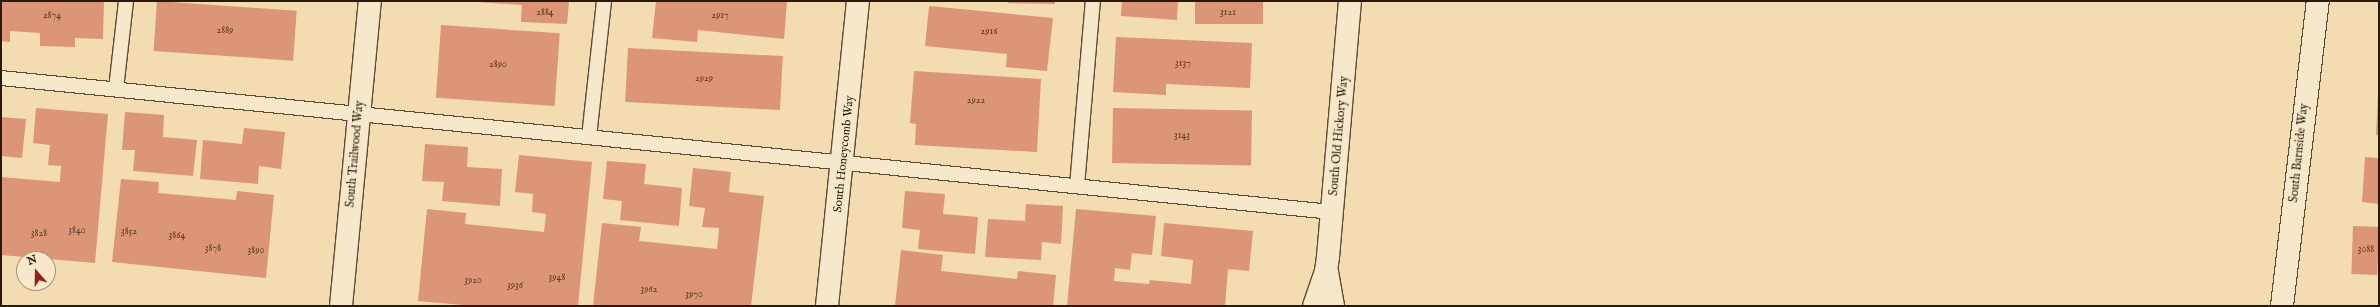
<!DOCTYPE html>
<html>
<head>
<meta charset="utf-8">
<style>
	body { margin:0 }
	#map { position:relative; width:2380px; height:307px; overflow:hidden; background:#f3dcb1; font-family:"IM FELL English",serif }
	div>[style] { position:absolute }
	[style*='--x'] { left:calc(var(--x)*1px); top:calc(var(--y)*1px); width:calc(var(--w)*1px); rotate:calc(var(--a)*1deg) }
	.building>* { inset:0; background:#dc9576; transform-origin:0 0 }
	.roads { filter:drop-shadow(1px 0 #5c4a33) drop-shadow(-1px 0 #5c4a33) drop-shadow(0 1px #5c4a33) drop-shadow(0 -1px #5c4a33) }
	.service>* { height:14px; margin:-7px; padding:0 7px; transform-origin:7px; border-radius:7px; background:#f7e8cc }
	.minor>* { height:22px; margin:-11px; padding:0 11px; transform-origin:11px; border-radius:11px; background:#f7e8cc }
	span { translate:-50% -50%; white-space:nowrap; text-align:center; line-height:1.15; -webkit-text-stroke:3px #f7e8cc; paint-order:stroke }
	.number-label { font-size:10px; color:#563824 }
	.number-label span { -webkit-text-stroke-width:0 }
	.street-label { font-size:12px; color:#291909 }
	.frame { position:absolute; inset:0; border:2px solid #291909; pointer-events:none }
	.north { position:absolute; left:16px; top:251px; width:40px; height:40px; box-sizing:border-box; background:#f7e8cc; border:1px solid #a5957e; border-radius:50%; rotate:340deg; font-size:11px; font-weight:700; line-height:16px; text-align:center; color:#291909 }
	.north::after { content:''; display:block; margin:auto; width:14px; height:18px; background:#8f2418; clip-path:polygon(50% 0,100% 100%,50% 72%,0 100%) }
</style>
</head>
<body>
<div id="map">
	<div class="building">
		<div style="clip-path:polygon(1px 1px,104px 1px,103px 39px,75px 38px,75px 47px,40px 46px,40px 33px,10px 31px,10px 42px,1px 41px)"></div>
		<div style="left:157px;top:1px;width:140px;height:50px;rotate:4deg"></div>
		<div style="clip-path:polygon(464px 1px,569px 1px,567px 24px,521px 22px,522px 5px)"></div>
		<div style="clip-path:polygon(656px 1px,787px 1px,784px 39px,698px 30px,697px 42px,652px 38px)"></div>
		<div style="clip-path:polygon(1008px 1px,1055px 1px,1055px 4px,1008px 3px)"></div>
		<div style="clip-path:polygon(1122px 1px,1178px 1px,1177px 20px,1121px 16px)"></div>
		<div style="left:1195px;top:1px;width:68px;height:23px"></div>
		<div style="clip-path:polygon(929px 6px,1053px 18px,1047px 71px,1006px 67px,1007px 54px,925px 46px)"></div>
		<div style="left:441px;top:25px;width:119px;height:73px;rotate:4deg"></div>
		<div style="clip-path:polygon(1116px 37px,1252px 43px,1250px 88px,1166px 84px,1166px 95px,1113px 92px)"></div>
		<div style="left:628px;top:48px;width:155px;height:54px;rotate:3deg"></div>
		<div style="clip-path:polygon(914px 71px,1041px 79px,1037px 152px,915px 145px,916px 124px,910px 123px)"></div>
		<div style="clip-path:polygon(2378px 95px,2379px 95px,2379px 135px,2376px 135px)"></div>
		<div style="clip-path:polygon(36px 108px,108px 114px,95px 263px,1px 255px,1px 177px,60px 182px,61px 166px,48px 165px,50px 145px,33px 143px)"></div>
		<div style="left:1113px;top:108px;width:139px;height:55px;rotate:1deg"></div>
		<div style="clip-path:polygon(125px 112px,164px 115px,163px 137px,197px 140px,193px 176px,133px 171px,135px 150px,122px 150px)"></div>
		<div style="clip-path:polygon(1px 117px,26px 119px,22px 158px,1px 156px)"></div>
		<div style="clip-path:polygon(244px 128px,285px 132px,281px 169px,259px 166px,258px 184px,200px 179px,203px 140px,242px 144px)"></div>
		<div style="clip-path:polygon(425px 144px,468px 147px,467px 167px,502px 169px,500px 206px,442px 201px,444px 182px,422px 181px)"></div>
		<div style="clip-path:polygon(519px 155px,592px 162px,578px 306px,474px 306px,418px 301px,427px 209px,466px 213px,465px 224px,544px 232px,546px 214px,532px 212px,533px 194px,515px 192px)"></div>
		<div style="clip-path:polygon(2365px 157px,2379px 158px,2379px 204px,2362px 202px)"></div>
		<div style="clip-path:polygon(607px 161px,646px 164px,644px 184px,682px 188px,679px 226px,620px 220px,622px 201px,603px 199px)"></div>
		<div style="clip-path:polygon(693px 168px,731px 172px,729px 192px,764px 196px,751px 306px,593px 306px,602px 223px,641px 227px,639px 241px,717px 249px,719px 228px,702px 227px,705px 208px,689px 206px)"></div>
		<div style="clip-path:polygon(121px 179px,159px 182px,158px 193px,236px 200px,237px 191px,274px 195px,266px 278px,112px 262px)"></div>
		<div style="clip-path:polygon(905px 191px,945px 194px,943px 214px,978px 217px,975px 254px,918px 249px,920px 230px,902px 228px)"></div>
		<div style="clip-path:polygon(1026px 204px,1063px 206px,1061px 244px,1042px 242px,1041px 260px,985px 257px,988px 219px,1025px 221px)"></div>
		<div style="clip-path:polygon(1076px 209px,1156px 216px,1152px 255px,1132px 253px,1130px 270px,1115px 268px,1114px 281px,1149px 284px,1150px 280px,1191px 284px,1193px 260px,1161px 256px,1164px 223px,1253px 231px,1249px 271px,1228px 269px,1225px 306px,1067px 306px)"></div>
		<div style="left:2353px;top:226px;width:26px;height:48px;rotate:2deg"></div>
		<div style="clip-path:polygon(901px 250px,943px 255px,941px 271px,1017px 279px,1018px 271px,1056px 275px,1053px 306px,895px 306px)"></div>
	</div>
	<div class="roads">
		<div class="service">
			<div style="--x:1;--y:78;--w:1338;--a:5.75"></div>
			<div style="--x:116;--y:89;--w:89;--a:-83.5"></div>
			<div style="--x:589;--y:137;--w:137;--a:-83.7"></div>
			<div style="--x:1077;--y:186;--w:186;--a:-85.1"></div>
		</div>
		<div class="minor">
			<div style="--x:1327;--y:272;--w:35;--a:80"></div>
			<div style="--x:341;--y:306;--w:306;--a:-84.6"></div>
			<div style="--x:827;--y:306;--w:307;--a:-84.2"></div>
			<div style="--x:1314;--y:306;--w:37;--a:-71"></div>
			<div style="--x:1326;--y:271;--w:14;--a:-82"></div>
			<div style="--x:1328;--y:257;--w:257;--a:-85.1"></div>
			<div style="--x:2282;--y:306;--w:307;--a:-83.3"></div>
		</div>
	</div>
	<div class="number-label">
		<span style="left:545px;top:13px">2884</span>
		<span style="left:1228px;top:13px">3121</span>
		<span style="left:52px;top:16px">2874</span>
		<span style="left:720px;top:16px">2917</span>
		<span style="left:225px;top:31px">2889</span>
		<span style="left:989px;top:32px">2916</span>
		<span style="left:1183px;top:64px">3137</span>
		<span style="left:498px;top:65px">2890</span>
		<span style="left:704px;top:79px">2929</span>
		<span style="left:976px;top:101px">2922</span>
		<span style="left:1182px;top:136px">3143</span>
		<span style="left:77px;top:231px">3840</span>
		<span style="left:129px;top:232px">3852</span>
		<span style="left:39px;top:234px">3828</span>
		<span style="left:177px;top:236px">3864</span>
		<span style="left:213px;top:249px">3878</span>
		<span style="left:2366px;top:250px">3088</span>
		<span style="left:256px;top:251px">3890</span>
		<span style="left:557px;top:278px">3948</span>
		<span style="left:473px;top:281px">3920</span>
		<span style="left:515px;top:286px">3936</span>
		<span style="left:649px;top:290px">3962</span>
		<span style="left:694px;top:295px">3970</span>
	</div>
	<div class="street-label">
		<span style="left:1339px;top:136px;rotate:-85deg">South Old Hickory Way</span>
		<span style="left:2299px;top:153px;rotate:-84deg">South Barnside Way</span>
		<span style="left:355px;top:154px;rotate:-85deg">South Trailwood Way</span>
		<span style="left:844px;top:154px;rotate:-84deg">South Honeycomb Way</span>
	</div>
	<div class="frame"></div>
	<div class="north">N</div>
</div>
</body>
</html>
